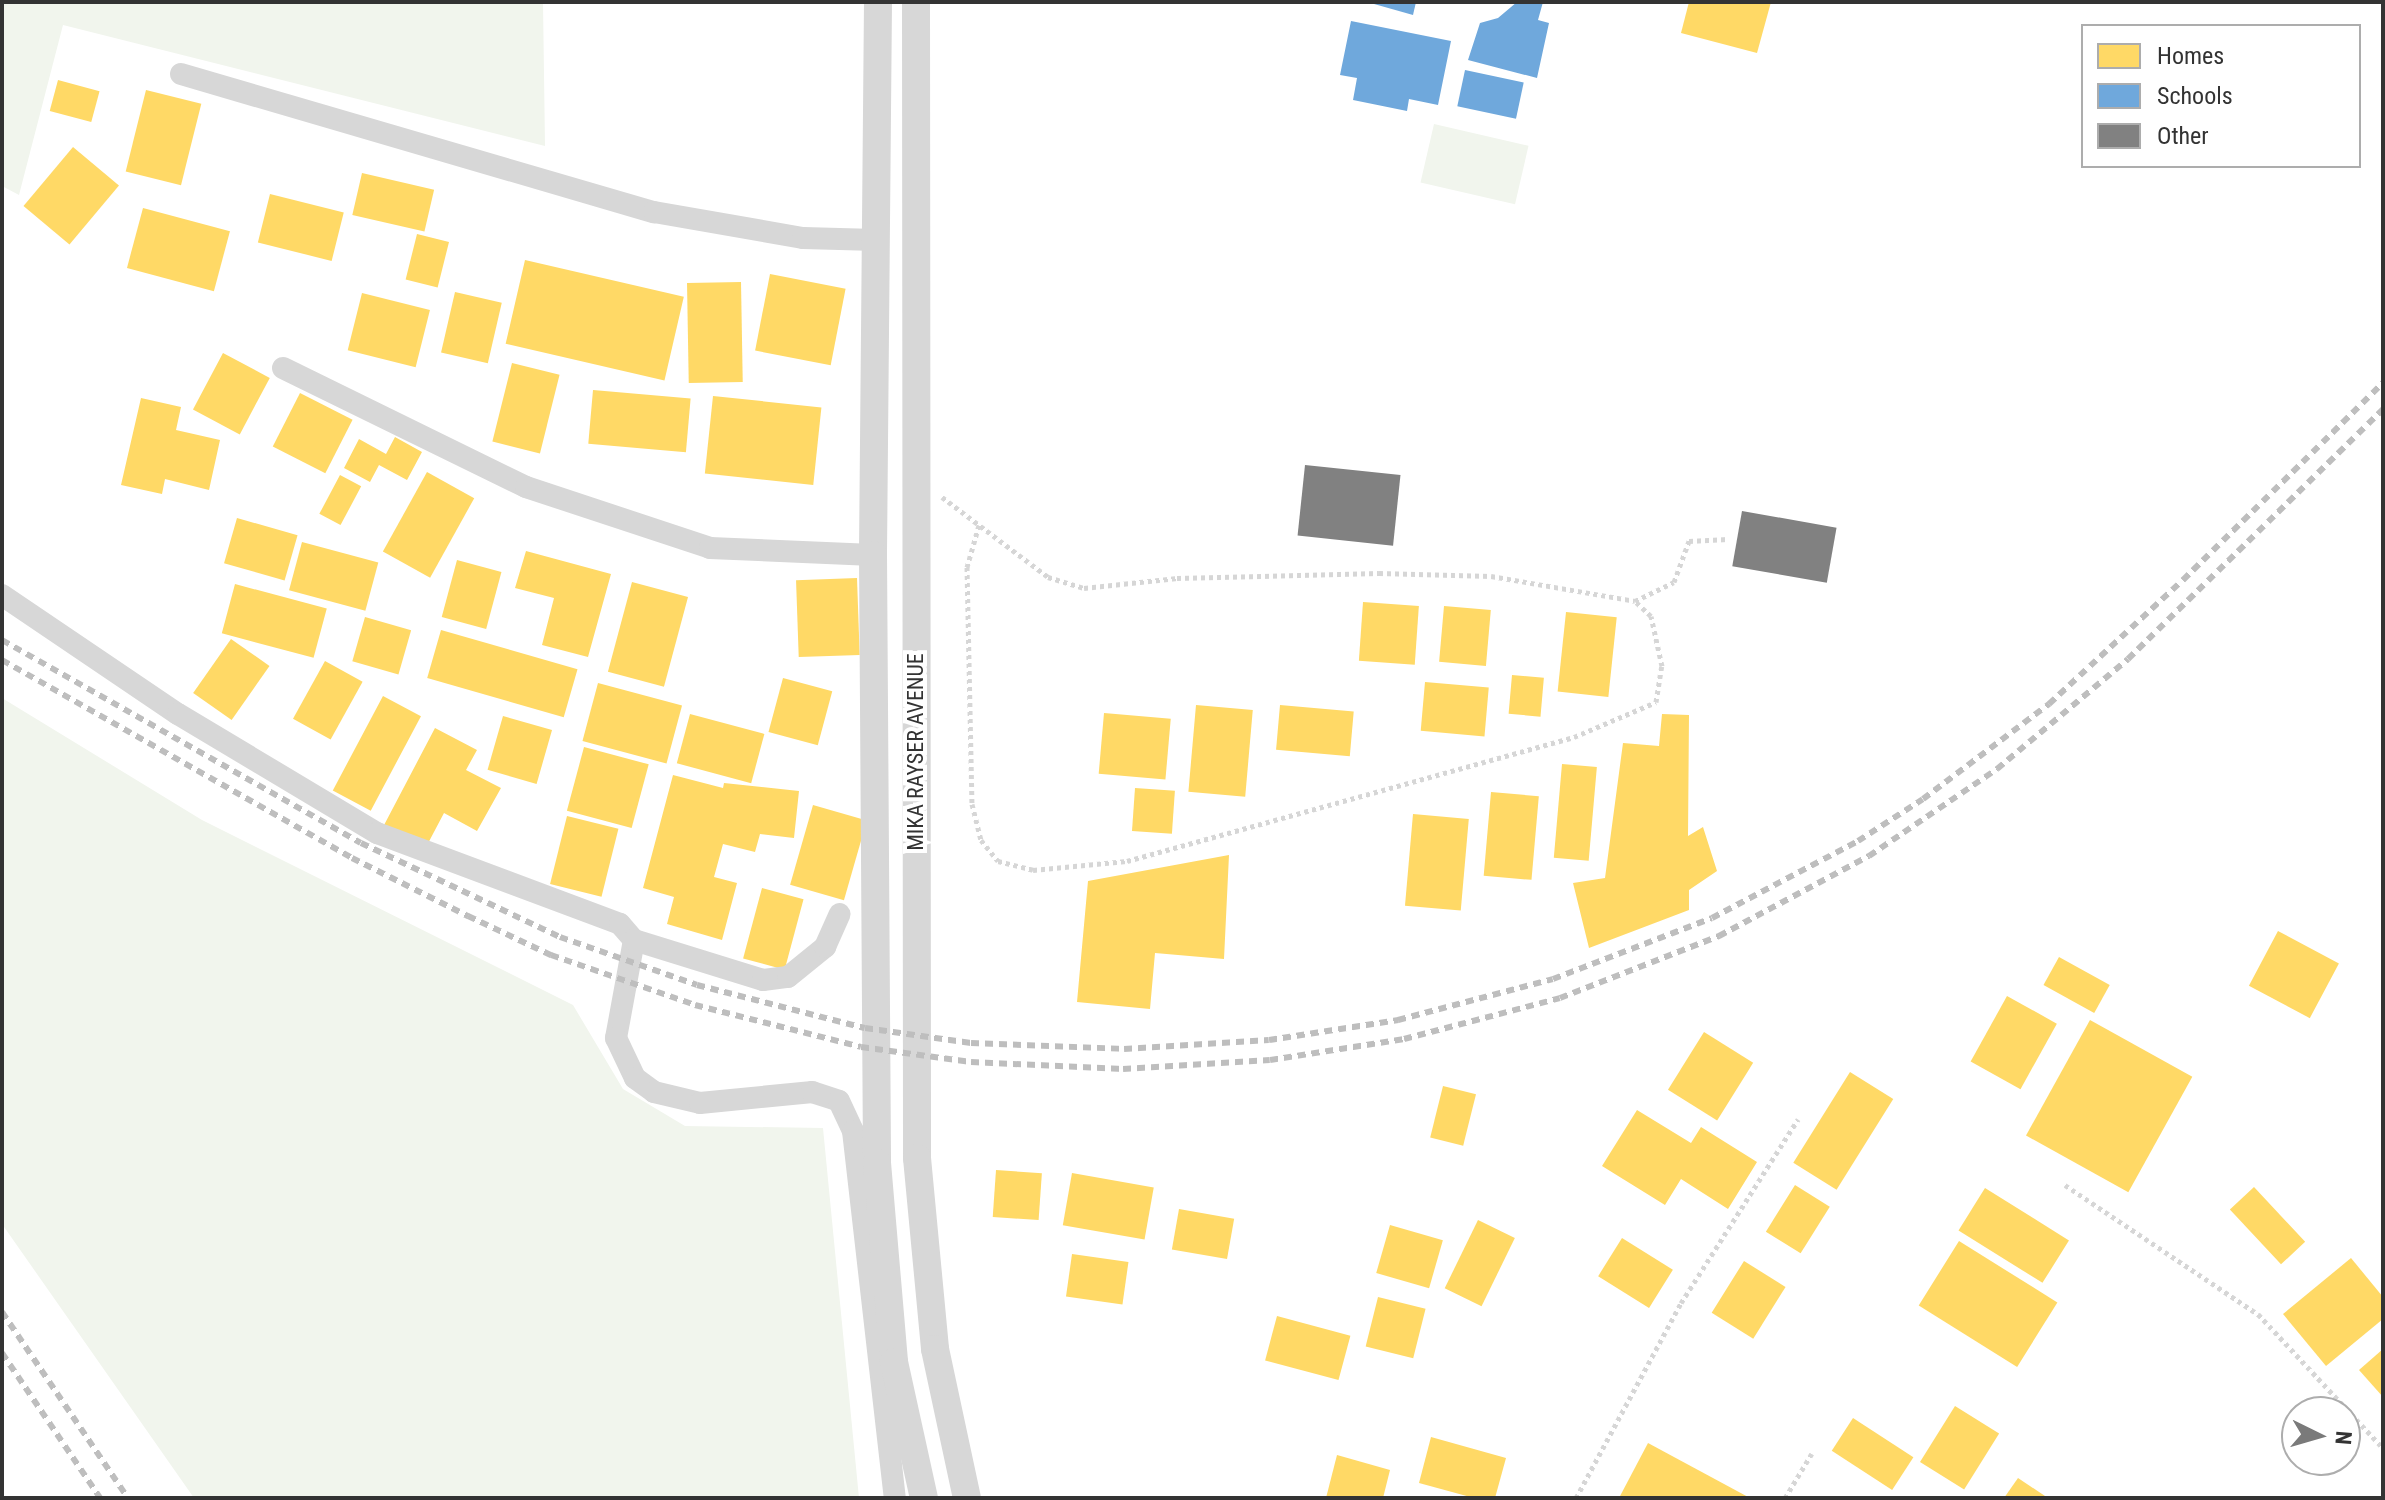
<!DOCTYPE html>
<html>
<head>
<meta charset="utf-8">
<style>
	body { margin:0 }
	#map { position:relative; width:2385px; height:1500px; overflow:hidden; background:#fff; font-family:"Roboto Condensed",sans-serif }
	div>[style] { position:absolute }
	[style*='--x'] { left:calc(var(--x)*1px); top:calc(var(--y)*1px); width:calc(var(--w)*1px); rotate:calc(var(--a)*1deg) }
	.green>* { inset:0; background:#f1f5ed; transform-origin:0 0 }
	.homes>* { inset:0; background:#ffd966; transform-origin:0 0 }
	.schools>* { inset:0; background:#6fa8dc; transform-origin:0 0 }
	.building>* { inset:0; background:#818181; transform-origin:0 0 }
	.path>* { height:5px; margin-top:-2.5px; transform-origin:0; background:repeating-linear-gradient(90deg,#d6d6d6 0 4px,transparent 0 8px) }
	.minor>* { height:22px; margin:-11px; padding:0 11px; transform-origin:11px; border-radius:11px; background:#d7d7d7 }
	.tertiary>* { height:28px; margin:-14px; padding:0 14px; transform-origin:14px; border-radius:14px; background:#d7d7d7 }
	.rail>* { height:6px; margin-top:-3px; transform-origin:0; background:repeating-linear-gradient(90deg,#bebebe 0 8px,transparent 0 14px) }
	span { translate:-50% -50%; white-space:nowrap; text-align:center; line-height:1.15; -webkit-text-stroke:8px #fff; paint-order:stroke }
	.street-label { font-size:22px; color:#333 }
	.frame { position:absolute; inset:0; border:4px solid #333; pointer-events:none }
	.legend { position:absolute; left:2081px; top:24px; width:280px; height:144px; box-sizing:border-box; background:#fff; border:2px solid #adadad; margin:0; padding:10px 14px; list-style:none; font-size:24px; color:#333 }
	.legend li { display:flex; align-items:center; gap:16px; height:40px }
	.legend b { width:40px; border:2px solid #adadad }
	.north { position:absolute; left:2281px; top:1396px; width:80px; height:80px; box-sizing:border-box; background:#fff; border:2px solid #adadad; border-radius:50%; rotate:95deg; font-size:22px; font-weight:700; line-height:32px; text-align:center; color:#333 }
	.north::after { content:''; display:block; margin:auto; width:28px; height:36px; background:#7a7a7a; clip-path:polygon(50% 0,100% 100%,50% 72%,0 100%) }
</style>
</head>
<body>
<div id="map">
	<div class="green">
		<div style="clip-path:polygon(2px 2px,543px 2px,545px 146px,63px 25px,19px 195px,2px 186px)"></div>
		<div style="left:1434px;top:124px;width:97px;height:60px;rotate:13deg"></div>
		<div style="clip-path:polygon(2px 698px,202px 820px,573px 1005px,623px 1089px,685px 1126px,823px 1128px,859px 1498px,194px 1498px,2px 1224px)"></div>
	</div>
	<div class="homes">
		<div style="clip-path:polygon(1689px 2px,1771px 2px,1757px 53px,1681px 33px)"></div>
		<div style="left:58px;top:80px;width:43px;height:32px;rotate:15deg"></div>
		<div style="left:146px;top:90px;width:57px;height:84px;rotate:14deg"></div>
		<div style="left:73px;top:147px;width:60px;height:77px;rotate:40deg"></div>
		<div style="left:362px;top:173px;width:74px;height:43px;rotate:13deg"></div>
		<div style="left:270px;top:194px;width:76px;height:50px;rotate:14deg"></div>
		<div style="left:143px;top:208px;width:90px;height:62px;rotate:15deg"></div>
		<div style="left:417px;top:234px;width:33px;height:47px;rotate:14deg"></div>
		<div style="left:525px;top:260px;width:163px;height:86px;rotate:13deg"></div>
		<div style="left:770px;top:274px;width:77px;height:78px;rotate:11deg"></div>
		<div style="left:741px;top:282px;width:100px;height:54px;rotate:89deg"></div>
		<div style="left:455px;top:292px;width:48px;height:62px;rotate:13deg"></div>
		<div style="left:362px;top:293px;width:70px;height:59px;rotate:14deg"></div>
		<div style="left:223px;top:353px;width:53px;height:64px;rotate:28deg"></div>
		<div style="left:512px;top:363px;width:49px;height:81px;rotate:14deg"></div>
		<div style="left:593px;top:390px;width:98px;height:54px;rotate:5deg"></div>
		<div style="left:300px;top:393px;width:59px;height:60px;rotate:27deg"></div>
		<div style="left:713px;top:396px;width:109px;height:78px;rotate:6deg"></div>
		<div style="clip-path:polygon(141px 398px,181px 407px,176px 430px,220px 440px,209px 490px,165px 479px,162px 494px,121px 485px)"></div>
		<div style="clip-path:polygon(395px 437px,422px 452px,407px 480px,379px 465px,370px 482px,344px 468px,359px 439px,386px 454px)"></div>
		<div style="left:427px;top:472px;width:54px;height:91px;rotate:29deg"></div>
		<div style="left:340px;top:475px;width:24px;height:44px;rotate:28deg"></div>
		<div style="left:237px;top:518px;width:63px;height:47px;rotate:16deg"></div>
		<div style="left:302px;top:542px;width:79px;height:50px;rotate:15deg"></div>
		<div style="clip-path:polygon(526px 551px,611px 574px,588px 657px,542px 645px,554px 598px,515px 588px)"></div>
		<div style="left:457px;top:560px;width:46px;height:59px;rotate:15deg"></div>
		<div style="left:857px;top:578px;width:77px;height:61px;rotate:88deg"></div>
		<div style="left:632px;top:582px;width:58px;height:93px;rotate:15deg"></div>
		<div style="left:235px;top:584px;width:95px;height:51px;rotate:15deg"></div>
		<div style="left:1363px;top:602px;width:56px;height:59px;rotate:4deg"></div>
		<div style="left:1444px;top:606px;width:47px;height:56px;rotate:5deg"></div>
		<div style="left:1566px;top:612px;width:51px;height:80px;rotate:6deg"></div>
		<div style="left:365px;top:617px;width:48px;height:46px;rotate:16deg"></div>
		<div style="left:441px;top:630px;width:142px;height:50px;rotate:16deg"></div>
		<div style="left:231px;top:639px;width:47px;height:66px;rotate:35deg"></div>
		<div style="left:325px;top:661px;width:43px;height:66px;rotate:29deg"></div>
		<div style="left:1512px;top:675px;width:32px;height:39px;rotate:5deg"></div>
		<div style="left:783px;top:678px;width:51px;height:56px;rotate:15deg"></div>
		<div style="left:1425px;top:682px;width:64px;height:49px;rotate:5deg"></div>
		<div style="left:598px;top:683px;width:87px;height:60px;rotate:15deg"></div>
		<div style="left:383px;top:696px;width:43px;height:107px;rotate:28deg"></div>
		<div style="left:1196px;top:705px;width:57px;height:87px;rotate:5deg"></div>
		<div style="left:1280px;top:705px;width:74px;height:45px;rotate:5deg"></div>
		<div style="left:1104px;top:713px;width:67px;height:61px;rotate:5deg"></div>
		<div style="left:690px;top:714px;width:77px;height:51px;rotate:15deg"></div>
		<div style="clip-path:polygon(1662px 714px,1689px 715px,1688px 836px,1703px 827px,1717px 871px,1689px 890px,1689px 910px,1589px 948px,1573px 883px,1605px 878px,1623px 743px,1659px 746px)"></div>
		<div style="left:503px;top:716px;width:51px;height:56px;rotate:16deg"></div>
		<div style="clip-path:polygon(435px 728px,477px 750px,466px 770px,501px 788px,477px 831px,444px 813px,425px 849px,383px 827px)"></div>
		<div style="left:584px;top:747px;width:67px;height:66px;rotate:15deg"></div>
		<div style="left:1562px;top:764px;width:35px;height:94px;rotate:5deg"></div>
		<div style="clip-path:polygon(673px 775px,723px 788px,724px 783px,799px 791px,794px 838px,760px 834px,755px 852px,723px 844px,714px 877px,737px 883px,722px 940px,667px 924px,674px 897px,643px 888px)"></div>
		<div style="left:1135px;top:788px;width:40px;height:43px;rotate:4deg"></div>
		<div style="left:1491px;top:792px;width:48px;height:84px;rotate:5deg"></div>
		<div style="left:813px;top:805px;width:56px;height:83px;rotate:16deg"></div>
		<div style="left:1413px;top:814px;width:56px;height:92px;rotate:5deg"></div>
		<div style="left:567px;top:816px;width:53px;height:70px;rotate:14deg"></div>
		<div style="clip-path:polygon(1229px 855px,1224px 959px,1155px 953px,1150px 1009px,1077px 1002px,1088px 881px)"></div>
		<div style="left:762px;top:888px;width:43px;height:73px;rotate:15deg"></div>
		<div style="left:2278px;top:931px;width:69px;height:62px;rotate:28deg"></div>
		<div style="left:2059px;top:957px;width:58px;height:32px;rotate:29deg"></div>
		<div style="left:2007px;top:996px;width:57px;height:75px;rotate:29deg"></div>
		<div style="left:2090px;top:1020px;width:117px;height:132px;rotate:29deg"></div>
		<div style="left:1704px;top:1032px;width:58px;height:68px;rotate:32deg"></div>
		<div style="left:1850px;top:1072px;width:51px;height:107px;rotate:32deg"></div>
		<div style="left:1443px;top:1086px;width:34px;height:53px;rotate:14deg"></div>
		<div style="clip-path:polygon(1637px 1110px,1691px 1143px,1701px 1127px,1757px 1162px,1728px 1209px,1681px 1179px,1665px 1205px,1602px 1166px)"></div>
		<div style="left:996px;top:1170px;width:46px;height:47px;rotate:4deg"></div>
		<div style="left:1072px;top:1173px;width:83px;height:53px;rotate:10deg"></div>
		<div style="left:1795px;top:1185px;width:41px;height:55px;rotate:32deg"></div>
		<div style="left:2254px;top:1187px;width:75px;height:33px;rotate:47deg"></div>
		<div style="left:1985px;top:1188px;width:99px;height:50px;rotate:32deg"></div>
		<div style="left:1179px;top:1209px;width:56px;height:41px;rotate:10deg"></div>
		<div style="left:1478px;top:1220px;width:41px;height:76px;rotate:26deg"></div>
		<div style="left:1390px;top:1225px;width:55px;height:50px;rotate:16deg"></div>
		<div style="left:1622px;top:1238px;width:60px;height:45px;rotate:32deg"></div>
		<div style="left:1959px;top:1241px;width:116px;height:76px;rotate:32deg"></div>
		<div style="left:1072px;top:1254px;width:57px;height:43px;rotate:8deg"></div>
		<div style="clip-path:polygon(2351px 1258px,2383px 1297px,2383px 1319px,2326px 1366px,2283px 1314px)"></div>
		<div style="left:1744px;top:1261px;width:49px;height:61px;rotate:32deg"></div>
		<div style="left:1378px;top:1297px;width:49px;height:51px;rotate:14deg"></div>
		<div style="left:1277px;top:1316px;width:76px;height:46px;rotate:15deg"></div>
		<div style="clip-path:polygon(2383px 1349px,2383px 1397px,2359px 1370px)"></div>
		<div style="left:1955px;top:1406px;width:52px;height:66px;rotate:32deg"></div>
		<div style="left:1853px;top:1418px;width:72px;height:39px;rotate:33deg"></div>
		<div style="clip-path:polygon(1431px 1437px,1506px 1458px,1495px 1498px,1474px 1498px,1419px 1483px)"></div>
		<div style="clip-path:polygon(1648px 1443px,1750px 1498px,1619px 1498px)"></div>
		<div style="clip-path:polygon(1337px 1455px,1390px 1470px,1383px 1498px,1326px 1498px)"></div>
		<div style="clip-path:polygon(2018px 1478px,2048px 1498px,2004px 1498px)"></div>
	</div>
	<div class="schools">
		<div style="clip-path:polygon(1367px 2px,1416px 2px,1413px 15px)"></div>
		<div style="clip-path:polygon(1517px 2px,1543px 2px,1538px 20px,1549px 23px,1537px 78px,1468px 60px,1480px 23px,1498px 18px)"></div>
		<div style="clip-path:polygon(1351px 21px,1451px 41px,1438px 105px,1409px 99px,1407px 111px,1353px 100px,1357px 78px,1340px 75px)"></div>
		<div style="left:1465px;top:70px;width:60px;height:37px;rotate:12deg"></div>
	</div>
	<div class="building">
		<div style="left:1305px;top:465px;width:96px;height:71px;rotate:6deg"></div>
		<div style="left:1742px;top:511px;width:96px;height:56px;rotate:10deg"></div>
	</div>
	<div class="path">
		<div style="--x:942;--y:497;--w:133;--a:37"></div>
		<div style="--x:1048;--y:577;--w:38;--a:17"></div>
		<div style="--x:1084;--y:588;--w:94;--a:-6.1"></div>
		<div style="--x:1177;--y:578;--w:202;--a:-1.4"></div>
		<div style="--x:1379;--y:573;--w:112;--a:1.5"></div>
		<div style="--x:1491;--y:576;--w:146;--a:9.8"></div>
		<div style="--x:1635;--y:601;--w:43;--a:-26"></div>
		<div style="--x:1674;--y:582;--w:44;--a:-69.9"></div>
		<div style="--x:1689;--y:541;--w:39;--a:-3"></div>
		<div style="--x:979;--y:525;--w:44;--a:105.9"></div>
		<div style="--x:967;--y:567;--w:237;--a:88.8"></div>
		<div style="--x:972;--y:804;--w:37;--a:76"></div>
		<div style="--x:981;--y:840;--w:27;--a:51"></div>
		<div style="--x:998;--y:861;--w:36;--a:14"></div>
		<div style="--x:1033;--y:870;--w:94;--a:-5.5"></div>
		<div style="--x:1127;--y:861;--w:464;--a:-15.5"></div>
		<div style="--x:1574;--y:737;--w:89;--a:-23.1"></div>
		<div style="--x:1656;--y:702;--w:36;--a:-81"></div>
		<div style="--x:1662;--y:666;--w:51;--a:-102.4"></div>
		<div style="--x:1651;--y:616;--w:22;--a:-137"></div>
		<div style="--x:2065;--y:1185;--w:232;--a:33.8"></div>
		<div style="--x:2258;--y:1314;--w:183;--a:47"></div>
		<div style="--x:1576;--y:1498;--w:221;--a:-61.7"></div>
		<div style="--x:1681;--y:1303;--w:218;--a:-57.5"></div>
		<div style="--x:1785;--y:1498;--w:52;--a:-59"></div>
	</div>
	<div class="minor">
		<div style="--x:181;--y:74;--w:493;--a:16.3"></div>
		<div style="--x:654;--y:212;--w:151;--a:9.9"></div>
		<div style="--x:803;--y:238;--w:73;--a:1.6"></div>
		<div style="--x:283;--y:368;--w:271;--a:26.1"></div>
		<div style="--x:526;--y:487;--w:194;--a:18.3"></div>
		<div style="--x:710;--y:548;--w:163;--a:2.5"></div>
		<div style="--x:2;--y:595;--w:212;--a:34.1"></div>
		<div style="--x:178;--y:714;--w:232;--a:30.9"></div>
		<div style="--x:377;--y:833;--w:259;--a:20.5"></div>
		<div style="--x:620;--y:924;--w:21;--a:49"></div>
		<div style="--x:634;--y:940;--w:100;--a:100.4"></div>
		<div style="--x:616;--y:1038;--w:44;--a:64.6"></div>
		<div style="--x:635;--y:1078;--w:24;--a:36"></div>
		<div style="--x:654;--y:1092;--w:47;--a:13.4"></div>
		<div style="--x:700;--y:1103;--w:113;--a:-5.6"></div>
		<div style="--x:812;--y:1092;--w:28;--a:18"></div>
		<div style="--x:839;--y:1101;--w:33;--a:65"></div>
		<div style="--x:853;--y:1131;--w:369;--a:83.5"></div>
		<div style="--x:634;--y:940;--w:135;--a:17.2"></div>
		<div style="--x:763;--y:980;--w:25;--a:-7"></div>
		<div style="--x:788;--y:977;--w:48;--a:-39"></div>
		<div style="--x:825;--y:947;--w:36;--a:-66"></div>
	</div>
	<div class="tertiary">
		<div style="--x:878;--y:2;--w:553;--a:90.52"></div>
		<div style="--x:873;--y:555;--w:608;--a:89.62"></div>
		<div style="--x:877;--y:1163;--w:200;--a:85.1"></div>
		<div style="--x:894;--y:1362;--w:139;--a:77.6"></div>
		<div style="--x:916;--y:2;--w:1156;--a:89.95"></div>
		<div style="--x:917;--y:1158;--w:192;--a:84.6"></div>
		<div style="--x:935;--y:1349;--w:152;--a:77.9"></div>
	</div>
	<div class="rail">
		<div style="--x:2;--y:640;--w:412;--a:29.5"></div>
		<div style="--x:361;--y:843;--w:220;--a:25.3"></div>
		<div style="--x:560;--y:937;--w:145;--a:19.3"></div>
		<div style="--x:697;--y:985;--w:173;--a:14.4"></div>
		<div style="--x:865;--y:1028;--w:107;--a:8.1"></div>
		<div style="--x:971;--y:1043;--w:153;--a:2.2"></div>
		<div style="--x:1124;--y:1049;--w:145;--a:-3.6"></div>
		<div style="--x:1269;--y:1040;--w:131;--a:-8.8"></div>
		<div style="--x:1398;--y:1020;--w:160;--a:-14.8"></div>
		<div style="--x:1553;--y:979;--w:170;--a:-21"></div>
		<div style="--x:1712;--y:918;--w:165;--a:-27.8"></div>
		<div style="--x:1858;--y:841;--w:77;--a:-32.9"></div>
		<div style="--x:1923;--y:799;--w:158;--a:-37"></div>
		<div style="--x:2049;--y:704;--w:183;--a:-42.8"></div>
		<div style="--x:2183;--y:580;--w:281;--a:-44.6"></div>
		<div style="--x:2;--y:660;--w:402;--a:29.5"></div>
		<div style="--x:352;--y:858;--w:130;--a:26.6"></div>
		<div style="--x:468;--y:916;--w:92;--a:25.2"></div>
		<div style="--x:551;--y:955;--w:152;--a:19.1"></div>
		<div style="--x:695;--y:1005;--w:171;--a:14.2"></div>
		<div style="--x:861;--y:1047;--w:111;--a:7.8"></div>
		<div style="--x:971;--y:1062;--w:152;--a:2.6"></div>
		<div style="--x:1123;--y:1069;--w:147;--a:-3.5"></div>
		<div style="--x:1270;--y:1060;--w:136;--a:-8.9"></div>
		<div style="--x:1404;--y:1039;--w:161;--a:-14.7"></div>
		<div style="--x:1560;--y:998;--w:171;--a:-21.3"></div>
		<div style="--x:1719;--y:936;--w:170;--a:-28.1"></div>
		<div style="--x:1869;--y:856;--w:155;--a:-34.2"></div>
		<div style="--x:1997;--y:769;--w:171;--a:-40"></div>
		<div style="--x:2128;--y:659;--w:357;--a:-44.4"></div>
		<div style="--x:2;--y:1312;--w:225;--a:55.9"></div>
		<div style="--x:2;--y:1353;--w:175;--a:55.9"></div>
	</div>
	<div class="street-label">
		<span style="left:916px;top:752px;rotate:-90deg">MIKA RAYSER AVENUE</span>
	</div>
	<div class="frame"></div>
	<ul class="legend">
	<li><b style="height:22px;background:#ffd966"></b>Homes</li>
	<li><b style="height:22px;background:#6fa8dc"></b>Schools</li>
	<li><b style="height:22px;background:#818181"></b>Other</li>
	</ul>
	<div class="north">N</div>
</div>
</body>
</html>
